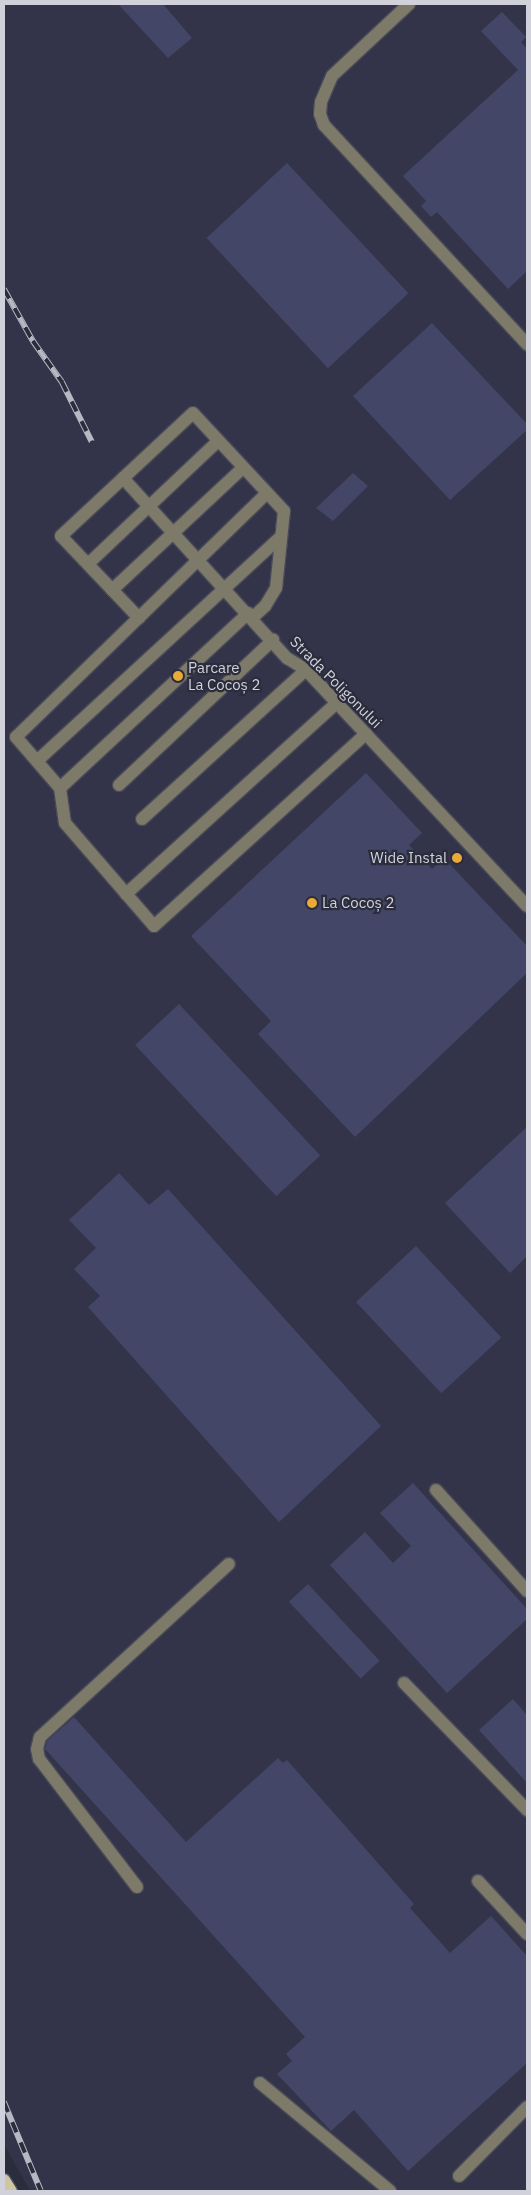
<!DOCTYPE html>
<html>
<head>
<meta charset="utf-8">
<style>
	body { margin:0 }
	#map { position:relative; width:531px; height:2195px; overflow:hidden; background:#2c2d3c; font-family:"IBM Plex Sans",sans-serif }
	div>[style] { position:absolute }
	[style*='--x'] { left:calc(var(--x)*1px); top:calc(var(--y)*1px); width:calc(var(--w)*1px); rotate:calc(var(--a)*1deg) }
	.built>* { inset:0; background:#333449 }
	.building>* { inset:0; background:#444667; transform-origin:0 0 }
	.roads { filter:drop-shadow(1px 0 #4a4b59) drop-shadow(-1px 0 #4a4b59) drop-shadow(0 1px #4a4b59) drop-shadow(0 -1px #4a4b59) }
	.minor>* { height:12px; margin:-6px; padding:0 6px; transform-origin:6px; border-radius:6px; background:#7e7a69 }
	.major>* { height:12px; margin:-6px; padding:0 6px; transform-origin:6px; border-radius:6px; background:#cec5a2 }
	.rail>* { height:5.5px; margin-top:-2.75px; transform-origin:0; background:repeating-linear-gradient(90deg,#2c2d3c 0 11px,#b7b8c3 0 22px); box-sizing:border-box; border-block:1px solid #b7b8c3 }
	.dots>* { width:14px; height:14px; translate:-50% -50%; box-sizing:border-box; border:2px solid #2c2d3c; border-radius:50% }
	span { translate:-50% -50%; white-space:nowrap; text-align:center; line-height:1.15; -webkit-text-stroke:4.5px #2c2d3c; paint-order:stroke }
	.poi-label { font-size:15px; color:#d0d1db }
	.left { translate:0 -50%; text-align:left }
	.right { translate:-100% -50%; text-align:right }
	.street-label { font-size:15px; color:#d0d1db }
	.frame { position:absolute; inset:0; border:5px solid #d0d1db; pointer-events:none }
</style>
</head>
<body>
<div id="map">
	<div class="built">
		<div style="clip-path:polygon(4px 4px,527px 4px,527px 2191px,30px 2191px,4px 2144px)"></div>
	</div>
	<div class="building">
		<div style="clip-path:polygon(118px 4px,163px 4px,192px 38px,168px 58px)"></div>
		<div style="clip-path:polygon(502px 12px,526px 37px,521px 42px,527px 49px,527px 271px,508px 289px,437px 212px,431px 217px,421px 206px,426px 201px,403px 176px,518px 70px,481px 31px)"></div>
		<div style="left:287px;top:163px;width:178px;height:110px;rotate:47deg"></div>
		<div style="clip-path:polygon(432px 323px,527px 424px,527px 430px,450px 500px,353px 396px)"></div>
		<div style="clip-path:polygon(353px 473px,368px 486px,333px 521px,316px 508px)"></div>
		<div style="clip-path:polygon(366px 773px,422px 833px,409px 845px,432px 869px,444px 858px,527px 946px,527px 973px,355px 1137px,258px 1034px,271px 1021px,191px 936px)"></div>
		<div style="left:179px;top:1004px;width:207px;height:60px;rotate:47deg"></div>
		<div style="clip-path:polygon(527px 1127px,527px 1256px,510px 1273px,445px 1203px)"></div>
		<div style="clip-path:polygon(119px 1173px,149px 1205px,168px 1189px,381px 1426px,279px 1522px,88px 1307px,100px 1296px,74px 1269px,96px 1248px,69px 1220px)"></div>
		<div style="left:416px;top:1246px;width:125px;height:82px;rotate:47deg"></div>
		<div style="clip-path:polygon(413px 1483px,527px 1609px,527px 1619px,447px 1693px,330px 1565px,365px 1532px,393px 1563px,411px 1546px,380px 1513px)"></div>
		<div style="left:308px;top:1584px;width:105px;height:26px;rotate:47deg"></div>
		<div style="clip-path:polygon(513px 1699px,527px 1715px,527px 1783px,479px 1730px)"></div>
		<div style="clip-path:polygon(74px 1717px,186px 1842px,278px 1758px,283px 1763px,287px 1760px,414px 1904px,410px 1908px,450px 1953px,491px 1916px,527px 1956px,527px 2063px,408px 2171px,354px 2110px,331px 2131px,277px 2074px,292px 2061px,286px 2054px,305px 2037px,45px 1749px,47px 1741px)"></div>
	</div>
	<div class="roads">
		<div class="minor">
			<div style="--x:409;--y:4;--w:105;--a:136.9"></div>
			<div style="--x:332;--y:76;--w:28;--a:113"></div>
			<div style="--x:321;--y:102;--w:12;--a:95"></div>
			<div style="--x:320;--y:114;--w:12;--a:70"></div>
			<div style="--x:324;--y:125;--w:299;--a:47.2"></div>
			<div style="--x:123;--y:478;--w:244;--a:47.7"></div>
			<div style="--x:287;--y:658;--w:22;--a:32"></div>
			<div style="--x:306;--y:670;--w:323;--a:46.9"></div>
			<div style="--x:267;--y:493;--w:350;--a:135.8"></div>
			<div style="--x:16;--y:737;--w:67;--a:49.2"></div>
			<div style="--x:60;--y:788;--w:35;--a:82"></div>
			<div style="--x:65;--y:823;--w:136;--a:49.2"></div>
			<div style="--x:154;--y:926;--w:286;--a:-42.2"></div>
			<div style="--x:88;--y:564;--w:179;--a:-43.4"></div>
			<div style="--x:112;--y:590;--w:179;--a:-43"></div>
			<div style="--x:139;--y:618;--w:113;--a:-133.6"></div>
			<div style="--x:61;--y:536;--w:180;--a:-43"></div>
			<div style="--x:193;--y:413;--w:134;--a:47.1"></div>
			<div style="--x:284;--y:511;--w:77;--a:95.9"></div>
			<div style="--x:276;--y:588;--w:21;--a:121"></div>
			<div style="--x:265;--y:606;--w:18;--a:137"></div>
			<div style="--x:37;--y:761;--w:331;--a:-42.6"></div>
			<div style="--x:119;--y:785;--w:212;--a:-43.3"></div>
			<div style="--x:60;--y:788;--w:257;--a:-42.9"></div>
			<div style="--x:142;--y:819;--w:222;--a:-42.3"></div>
			<div style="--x:126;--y:894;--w:285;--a:-42.2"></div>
			<div style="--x:436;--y:1490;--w:136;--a:48"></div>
			<div style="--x:404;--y:1683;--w:177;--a:45.9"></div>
			<div style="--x:478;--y:1881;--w:72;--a:47.2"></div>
			<div style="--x:137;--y:1887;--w:161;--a:-127.4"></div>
			<div style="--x:39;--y:1759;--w:10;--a:-101"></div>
			<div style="--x:37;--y:1749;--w:12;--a:-76"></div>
			<div style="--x:40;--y:1737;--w:256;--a:-42.5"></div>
			<div style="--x:260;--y:2083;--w:169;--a:39.7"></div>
			<div style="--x:459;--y:2176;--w:97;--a:-45.4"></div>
		</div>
		<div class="major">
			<div style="--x:4;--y:2180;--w:13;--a:58"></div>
		</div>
	</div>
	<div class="rail">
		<div style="--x:4;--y:289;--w:60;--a:60.9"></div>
		<div style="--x:33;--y:341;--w:50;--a:54.7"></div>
		<div style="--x:62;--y:382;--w:67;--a:63.4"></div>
		<div style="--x:4;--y:2102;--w:96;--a:67.4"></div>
	</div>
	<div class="dots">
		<div style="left:178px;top:676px;background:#eba93a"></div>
		<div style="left:457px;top:858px;background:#eba93a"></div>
		<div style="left:312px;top:903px;background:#eba93a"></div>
	</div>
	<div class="poi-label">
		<span class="left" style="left:188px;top:676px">Parcare<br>La Cocoș 2</span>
		<span class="right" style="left:447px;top:858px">Wide Instal</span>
		<span class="left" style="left:322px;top:903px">La Cocoș 2</span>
	</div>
	<div class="street-label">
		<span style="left:336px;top:682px;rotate:45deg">Strada Poligonului</span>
	</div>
	<div class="frame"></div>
</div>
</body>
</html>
